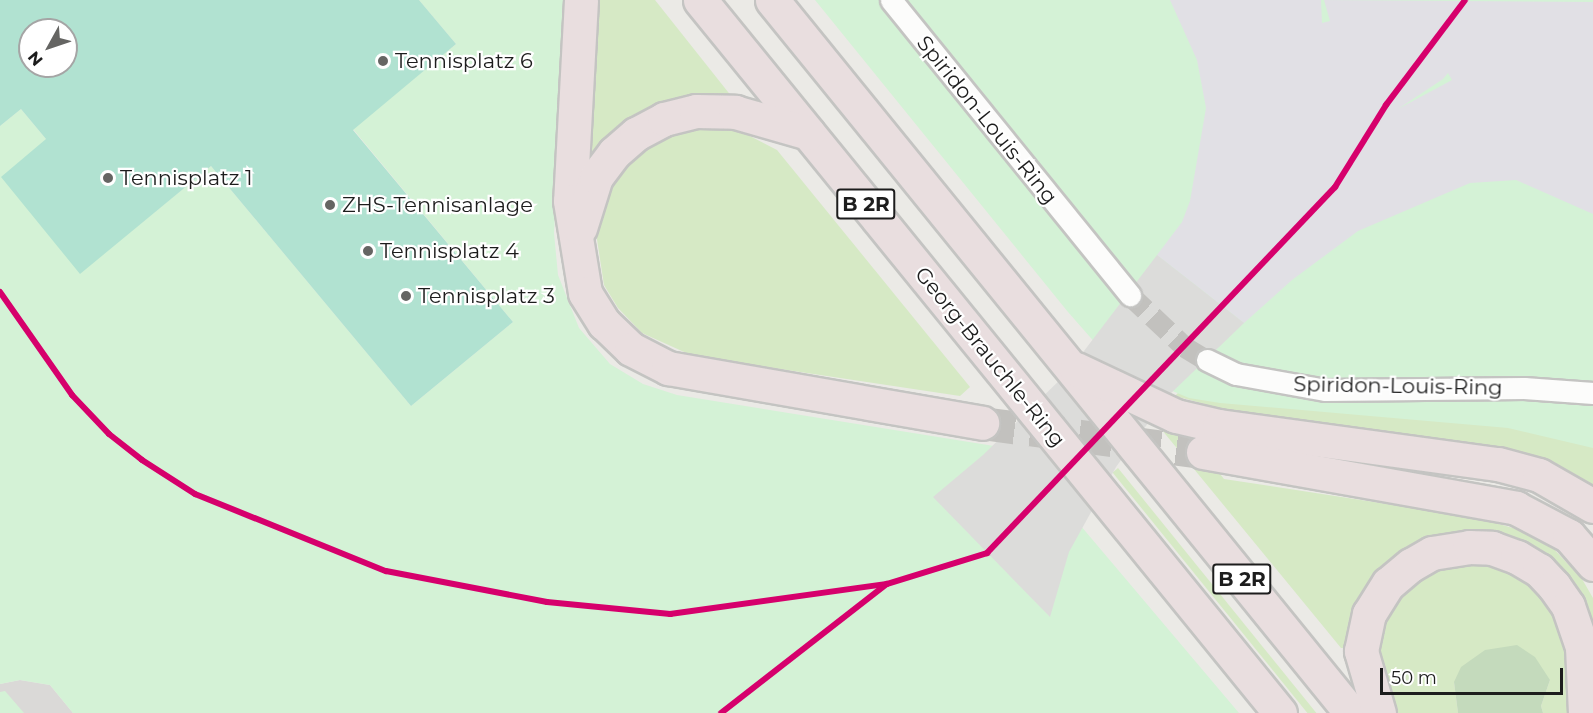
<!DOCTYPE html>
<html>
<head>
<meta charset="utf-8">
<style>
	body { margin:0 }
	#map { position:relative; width:1593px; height:713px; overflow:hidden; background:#ebeae6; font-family:Montserrat,sans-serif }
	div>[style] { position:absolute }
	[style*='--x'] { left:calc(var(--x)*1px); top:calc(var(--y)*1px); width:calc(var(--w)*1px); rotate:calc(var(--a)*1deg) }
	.residential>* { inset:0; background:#dad9d7 }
	.grass>* { inset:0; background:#d6e9c5; transform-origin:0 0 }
	.forest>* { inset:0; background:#c4dabc }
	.park>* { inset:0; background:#d4f2d6 }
	.pitch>* { inset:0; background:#b1e2d1 }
	.plaza>* { inset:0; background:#e1e0e5 }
	.pier>* { inset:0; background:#dcdcda }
	.street-tunnel>* { height:21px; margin-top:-10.5px; transform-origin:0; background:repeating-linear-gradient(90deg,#c2c1be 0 21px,transparent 0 31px) }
	.highway-tunnel>* { height:33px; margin-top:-16.5px; transform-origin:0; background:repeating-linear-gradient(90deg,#c2c1be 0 33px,transparent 0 49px) }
	.roads { filter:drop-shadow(2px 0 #c4c4c2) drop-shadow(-2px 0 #c4c4c2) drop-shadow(0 2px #c4c4c2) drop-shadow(0 -2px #c4c4c2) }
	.street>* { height:21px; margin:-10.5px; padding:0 10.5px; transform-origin:10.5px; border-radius:10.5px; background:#fcfcfb }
	.highway>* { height:33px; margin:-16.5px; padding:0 16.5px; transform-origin:16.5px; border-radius:16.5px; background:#e9dedf }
	.cycleway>* { height:6px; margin:-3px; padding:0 3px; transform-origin:3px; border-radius:3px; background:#d6006c }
	.dots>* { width:16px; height:16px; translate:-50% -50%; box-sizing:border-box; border:3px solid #fff; border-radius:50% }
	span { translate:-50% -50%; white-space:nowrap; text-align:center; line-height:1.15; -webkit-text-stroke:4.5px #fff; paint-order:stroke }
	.shield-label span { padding:2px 4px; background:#fff; border:2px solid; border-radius:4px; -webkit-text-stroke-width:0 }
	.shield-label { font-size:20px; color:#1d1d1d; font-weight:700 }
	.poi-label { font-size:21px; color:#1d1d1d }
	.left { translate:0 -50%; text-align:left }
	.street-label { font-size:21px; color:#1d1d1d }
	.north { position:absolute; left:18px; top:18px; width:60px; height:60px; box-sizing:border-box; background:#fff; border:2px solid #a5a5a5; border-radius:50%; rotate:230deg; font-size:16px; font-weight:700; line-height:24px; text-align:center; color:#1d1d1d }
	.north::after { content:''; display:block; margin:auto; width:21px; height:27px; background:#656563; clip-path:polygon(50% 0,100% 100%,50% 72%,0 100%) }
	.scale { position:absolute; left:1380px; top:668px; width:183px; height:27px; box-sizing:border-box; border:3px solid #1d1d1d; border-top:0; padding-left:8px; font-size:18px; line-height:21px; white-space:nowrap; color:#1d1d1d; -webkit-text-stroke:4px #fff; paint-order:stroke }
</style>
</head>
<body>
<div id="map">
	<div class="residential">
		<div style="clip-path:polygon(20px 680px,50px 685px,73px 713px,0 713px,0 684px)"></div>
	</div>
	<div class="grass">
		<div style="clip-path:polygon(589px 0,655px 0,732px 97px,590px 163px,583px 160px)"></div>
		<div style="clip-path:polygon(704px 127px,738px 130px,777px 150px,970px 387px,960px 396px,693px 356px,642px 333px,618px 308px,604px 285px,594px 220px,606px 185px,643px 145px,672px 130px)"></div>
		<div style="clip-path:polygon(1200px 370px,1593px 409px,1593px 490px,1489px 449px,1223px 409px,1175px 396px)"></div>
		<div style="clip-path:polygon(1157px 424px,1184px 428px,1224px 479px,1478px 518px,1527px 532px,1552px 547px,1582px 579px,1593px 598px,1593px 632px,1571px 585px,1434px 540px,1350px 648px,1341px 648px)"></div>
		<div style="left:1118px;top:468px;width:316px;height:7px;rotate:51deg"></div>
		<div style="clip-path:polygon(1481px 557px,1534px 577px,1572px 647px,1570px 713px,1543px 713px,1541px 706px,1550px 680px,1454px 682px,1458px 713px,1394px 713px,1373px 660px,1379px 627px,1393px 601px,1428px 569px)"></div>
	</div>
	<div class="forest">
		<div style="clip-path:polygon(1517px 645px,1535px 657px,1550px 680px,1541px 706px,1543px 713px,1458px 713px,1454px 682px,1461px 667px,1485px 650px)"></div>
	</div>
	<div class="park">
		<div style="clip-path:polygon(419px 0,567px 0,554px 233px,558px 275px,579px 328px,610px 364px,643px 384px,677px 395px,994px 446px,1004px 435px,1239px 713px,73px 713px,50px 685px,20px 680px,0 684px,0 126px,21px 109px,46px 139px,80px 273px,211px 166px,411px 406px,513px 322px,353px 129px,456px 44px)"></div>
		<div style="clip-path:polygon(815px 0,1593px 0,1593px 448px,1508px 428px,1220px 403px,1189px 398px,1156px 384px,1097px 345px,1068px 312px)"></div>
		<div style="clip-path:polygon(5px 691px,24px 713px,0 713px,0 692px)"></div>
	</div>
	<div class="pitch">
		<div style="clip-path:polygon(evenodd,0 0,419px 0,456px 44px,353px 130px,513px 322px,411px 406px,211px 166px,80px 274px,1px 177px,46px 139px,21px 109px,0 126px,0 0,30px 30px,66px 30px,66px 66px,30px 66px,30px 30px)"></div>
	</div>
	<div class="plaza">
		<div style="clip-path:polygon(evenodd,1170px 0,1321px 0,1322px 23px,1330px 21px,1324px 0,1593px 2px,1593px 214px,1516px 180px,1470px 183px,1358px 231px,1292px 280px,1244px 323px,1157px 255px,1182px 222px,1190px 201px,1206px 108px,1197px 60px,1170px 0,1448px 73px,1452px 80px,1398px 109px,1443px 79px,1448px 73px)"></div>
	</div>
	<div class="pier">
		<div style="clip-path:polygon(1157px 255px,1244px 323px,1167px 397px,1116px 467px,1069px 552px,1050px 617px,933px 497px,983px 455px,1068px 372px)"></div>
	</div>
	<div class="street-tunnel">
		<div style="--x:1130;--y:295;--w:76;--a:43.4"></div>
		<div style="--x:1185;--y:347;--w:26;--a:31"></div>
	</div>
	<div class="highway-tunnel">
		<div style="--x:982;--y:423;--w:223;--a:7.5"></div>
	</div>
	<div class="roads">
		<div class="street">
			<div style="--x:891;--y:0;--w:380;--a:51"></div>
			<div style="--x:1207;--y:360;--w:32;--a:26"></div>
			<div style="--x:1236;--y:374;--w:90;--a:10.2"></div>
			<div style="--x:1325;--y:390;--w:199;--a:-0.6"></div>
			<div style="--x:1524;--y:388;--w:69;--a:4.1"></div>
		</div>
		<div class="highway">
			<div style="--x:581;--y:0;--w:201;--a:93.1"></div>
			<div style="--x:570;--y:201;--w:93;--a:80.7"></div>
			<div style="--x:585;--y:293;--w:36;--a:58"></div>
			<div style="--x:604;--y:323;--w:37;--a:44"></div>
			<div style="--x:631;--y:349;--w:42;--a:27.2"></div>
			<div style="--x:668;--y:368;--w:319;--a:9.9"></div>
			<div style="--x:700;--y:0;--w:919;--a:50.87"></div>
			<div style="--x:772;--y:0;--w:918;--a:50.92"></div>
			<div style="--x:580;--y:228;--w:53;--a:-72.6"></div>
			<div style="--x:596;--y:177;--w:30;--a:-53"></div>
			<div style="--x:614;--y:153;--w:29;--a:-41"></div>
			<div style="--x:636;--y:134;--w:32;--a:-28"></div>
			<div style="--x:664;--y:119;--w:33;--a:-14"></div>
			<div style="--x:696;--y:111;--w:39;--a:1"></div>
			<div style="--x:735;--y:112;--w:76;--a:16"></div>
			<div style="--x:1076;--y:369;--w:110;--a:25.2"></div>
			<div style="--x:1176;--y:416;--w:44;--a:13.1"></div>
			<div style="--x:1219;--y:426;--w:282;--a:7.8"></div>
			<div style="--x:1498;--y:464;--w:42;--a:15"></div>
			<div style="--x:1539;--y:475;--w:62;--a:29.9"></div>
			<div style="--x:1203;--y:452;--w:318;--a:10.1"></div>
			<div style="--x:1516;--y:508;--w:60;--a:27.8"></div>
			<div style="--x:1569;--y:536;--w:37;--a:49"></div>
			<div style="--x:1379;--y:713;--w:65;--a:-106.2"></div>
			<div style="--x:1361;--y:651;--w:38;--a:-78"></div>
			<div style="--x:1369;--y:614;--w:36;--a:-58"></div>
			<div style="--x:1388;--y:584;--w:30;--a:-40"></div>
			<div style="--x:1411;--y:565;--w:24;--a:-30"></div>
			<div style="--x:1432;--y:553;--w:37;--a:-9"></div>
			<div style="--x:1469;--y:547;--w:23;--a:2"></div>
			<div style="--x:1492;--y:548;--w:27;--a:20"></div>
			<div style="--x:1517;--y:557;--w:26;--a:31"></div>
			<div style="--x:1539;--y:570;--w:22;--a:47"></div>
			<div style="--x:1554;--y:586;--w:24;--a:55"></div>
			<div style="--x:1568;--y:606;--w:43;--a:71.1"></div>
			<div style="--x:1582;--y:647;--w:66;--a:87.4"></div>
		</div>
	</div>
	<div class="cycleway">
		<div style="--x:0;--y:292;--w:126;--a:55"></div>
		<div style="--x:72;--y:395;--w:54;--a:46.5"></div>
		<div style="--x:109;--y:434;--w:42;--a:38.2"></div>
		<div style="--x:142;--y:460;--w:63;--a:32.7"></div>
		<div style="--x:195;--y:494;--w:206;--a:22"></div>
		<div style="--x:386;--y:571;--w:164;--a:10.9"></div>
		<div style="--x:547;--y:602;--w:124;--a:5.6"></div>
		<div style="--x:670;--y:614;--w:219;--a:-7.9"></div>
		<div style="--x:721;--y:713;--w:210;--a:-37.9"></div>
		<div style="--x:887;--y:584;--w:105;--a:-17.2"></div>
		<div style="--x:987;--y:553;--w:505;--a:-46.44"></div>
		<div style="--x:1335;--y:187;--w:97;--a:-58.1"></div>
		<div style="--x:1386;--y:105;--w:131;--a:-53"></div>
	</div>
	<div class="dots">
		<div style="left:383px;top:61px;background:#656563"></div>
		<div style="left:108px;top:178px;background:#656563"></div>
		<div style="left:330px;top:205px;background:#656563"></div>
		<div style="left:368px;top:251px;background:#656563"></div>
		<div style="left:406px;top:296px;background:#656563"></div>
	</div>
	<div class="shield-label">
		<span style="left:866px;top:204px">B 2R</span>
		<span style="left:1242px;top:579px">B 2R</span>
	</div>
	<div class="poi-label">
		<span class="left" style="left:395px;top:61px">Tennisplatz 6</span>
		<span class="left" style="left:120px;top:178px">Tennisplatz 1</span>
		<span class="left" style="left:342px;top:205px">ZHS-Tennisanlage</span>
		<span class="left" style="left:380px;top:251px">Tennisplatz 4</span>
		<span class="left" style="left:418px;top:296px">Tennisplatz 3</span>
	</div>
	<div class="street-label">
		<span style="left:987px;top:120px;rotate:51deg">Spiridon-Louis-Ring</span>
		<span style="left:990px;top:357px;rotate:51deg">Georg-Brauchle-Ring</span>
		<span style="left:1398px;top:386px;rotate:1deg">Spiridon-Louis-Ring</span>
	</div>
	<div class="north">N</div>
	<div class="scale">50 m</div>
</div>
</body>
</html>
